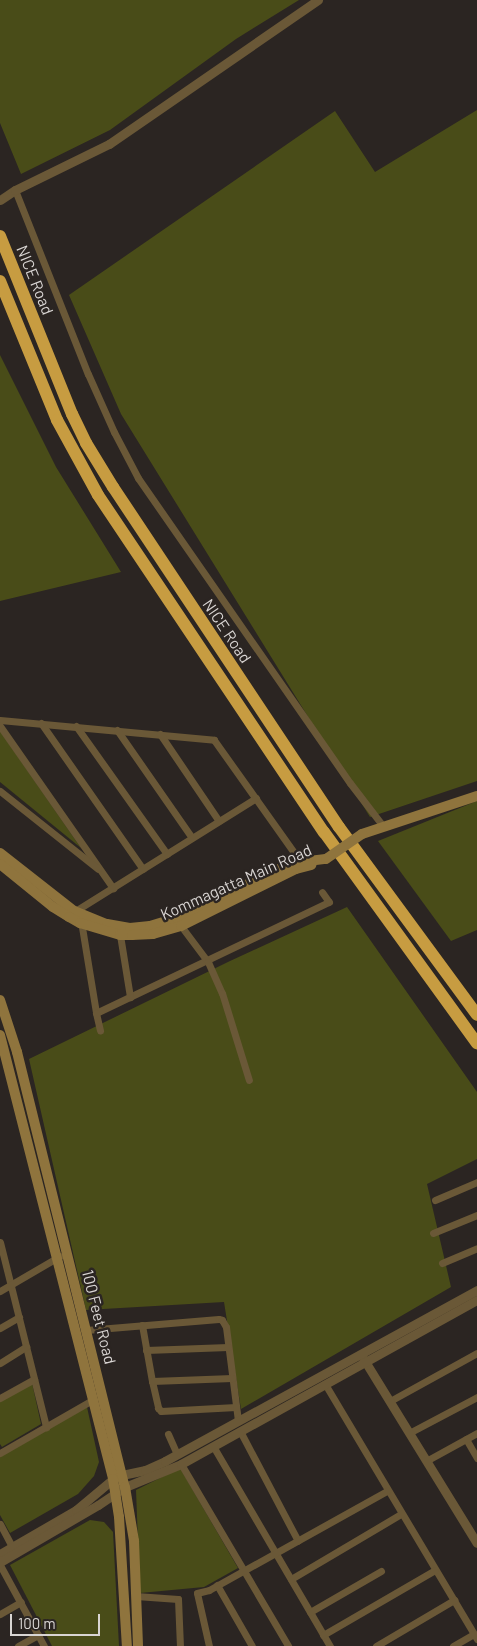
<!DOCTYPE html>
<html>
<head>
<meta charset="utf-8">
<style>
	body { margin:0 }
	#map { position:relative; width:477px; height:1646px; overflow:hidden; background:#2b2522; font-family:Barlow,sans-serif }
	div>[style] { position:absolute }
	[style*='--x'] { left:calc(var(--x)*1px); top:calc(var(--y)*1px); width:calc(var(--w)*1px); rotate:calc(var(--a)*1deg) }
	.green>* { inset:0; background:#494c18 }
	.minor>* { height:7px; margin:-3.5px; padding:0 3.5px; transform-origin:3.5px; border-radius:3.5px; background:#6a5837 }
	.tertiary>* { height:9px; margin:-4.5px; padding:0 4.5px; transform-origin:4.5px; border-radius:4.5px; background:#6a5837 }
	.secondary>* { height:10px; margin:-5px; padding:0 5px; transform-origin:5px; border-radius:5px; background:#8f743d }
	.motorway>* { height:12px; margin:-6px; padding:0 6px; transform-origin:6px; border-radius:6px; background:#c79c41 }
	.secondary-bridge>* { height:10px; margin:-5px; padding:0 5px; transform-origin:5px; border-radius:5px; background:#8f743d }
	span { translate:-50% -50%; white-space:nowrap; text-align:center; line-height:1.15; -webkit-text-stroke:5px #2b2522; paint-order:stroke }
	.street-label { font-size:16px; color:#d9d5d3 }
	.scale { position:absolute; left:10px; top:1614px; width:90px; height:22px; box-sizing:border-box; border:2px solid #d9d5d3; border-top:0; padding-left:6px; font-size:15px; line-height:18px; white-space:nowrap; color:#d9d5d3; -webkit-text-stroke:4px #2b2522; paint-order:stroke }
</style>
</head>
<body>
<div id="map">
	<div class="green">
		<div style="clip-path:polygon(0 0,299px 0,236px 39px,110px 130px,21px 174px,0 123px)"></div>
		<div style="clip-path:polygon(477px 110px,477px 781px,370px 817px,121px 414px,69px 295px,335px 111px,375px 172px)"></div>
		<div style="clip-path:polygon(0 355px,56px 467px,121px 572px,0 601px)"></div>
		<div style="clip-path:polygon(0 731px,81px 848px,0 782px)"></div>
		<div style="clip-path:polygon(477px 801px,477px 930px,451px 941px,378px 841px)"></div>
		<div style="clip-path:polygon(347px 907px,477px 1092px,477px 1159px,427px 1184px,451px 1287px,241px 1409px,224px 1302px,86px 1310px,29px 1059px,230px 961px)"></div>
		<div style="clip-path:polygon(32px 1383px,41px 1424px,2px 1447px,0 1444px,0 1401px)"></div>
		<div style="clip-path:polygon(87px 1407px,99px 1462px,94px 1476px,78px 1494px,10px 1533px,0 1515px,0 1457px)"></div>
		<div style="clip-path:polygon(180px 1468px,238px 1568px,204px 1587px,140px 1593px,136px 1490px)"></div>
		<div style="clip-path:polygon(90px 1520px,104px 1522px,113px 1532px,119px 1646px,52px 1646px,10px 1565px)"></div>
	</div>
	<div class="minor">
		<div style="--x:15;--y:190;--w:198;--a:68.4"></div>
		<div style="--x:88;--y:374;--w:64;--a:65.9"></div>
		<div style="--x:114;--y:432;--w:52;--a:62.4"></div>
		<div style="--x:138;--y:478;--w:371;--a:55.2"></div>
		<div style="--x:350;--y:783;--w:54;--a:52.5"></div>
		<div style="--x:0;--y:720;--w:215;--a:5.3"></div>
		<div style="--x:214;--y:740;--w:148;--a:54.6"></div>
		<div style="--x:41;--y:723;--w:178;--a:55.1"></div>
		<div style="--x:0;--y:726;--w:198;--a:55.1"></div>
		<div style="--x:76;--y:726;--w:157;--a:54.6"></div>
		<div style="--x:117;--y:730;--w:131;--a:55.2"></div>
		<div style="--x:160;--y:734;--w:105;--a:55.9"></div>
		<div style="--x:0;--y:791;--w:125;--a:38.5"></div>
		<div style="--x:72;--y:913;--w:217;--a:-32"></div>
		<div style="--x:81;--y:921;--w:93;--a:80.7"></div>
		<div style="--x:96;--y:1013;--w:258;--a:-25.5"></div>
		<div style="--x:329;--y:902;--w:12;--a:-125"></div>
		<div style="--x:181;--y:926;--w:45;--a:53.1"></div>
		<div style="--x:208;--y:962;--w:34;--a:66"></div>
		<div style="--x:222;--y:993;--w:91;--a:72.8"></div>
		<div style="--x:120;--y:935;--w:63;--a:80.8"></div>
		<div style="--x:96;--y:1013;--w:18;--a:77"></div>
		<div style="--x:435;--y:1200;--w:46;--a:-23.2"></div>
		<div style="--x:433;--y:1233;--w:48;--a:-22.2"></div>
		<div style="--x:0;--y:1242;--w:191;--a:76"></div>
		<div style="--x:442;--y:1263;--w:38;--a:-23"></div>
		<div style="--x:0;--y:1291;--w:69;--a:-30.3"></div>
		<div style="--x:142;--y:1325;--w:57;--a:79.9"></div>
		<div style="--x:152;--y:1381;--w:28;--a:77"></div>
		<div style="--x:158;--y:1408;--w:4;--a:45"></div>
		<div style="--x:161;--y:1411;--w:75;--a:-3.1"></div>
		<div style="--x:0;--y:1328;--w:22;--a:-30"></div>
		<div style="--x:86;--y:1330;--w:133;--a:-4.7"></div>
		<div style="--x:219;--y:1319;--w:3;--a:18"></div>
		<div style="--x:222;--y:1320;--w:8;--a:60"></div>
		<div style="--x:226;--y:1327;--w:95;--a:82.7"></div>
		<div style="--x:146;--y:1350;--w:82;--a:-2.1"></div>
		<div style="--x:0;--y:1363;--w:31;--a:-32"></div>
		<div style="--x:152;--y:1381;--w:80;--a:-2.1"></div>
		<div style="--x:325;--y:1384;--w:297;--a:59.2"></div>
		<div style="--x:0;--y:1398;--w:39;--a:-29"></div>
		<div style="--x:390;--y:1401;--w:99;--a:-28.9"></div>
		<div style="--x:240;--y:1431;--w:124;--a:62.2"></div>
		<div style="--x:409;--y:1433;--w:77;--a:-27.9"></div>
		<div style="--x:168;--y:1434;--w:22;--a:66"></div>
		<div style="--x:466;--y:1439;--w:22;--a:60"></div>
		<div style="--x:213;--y:1446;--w:232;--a:59.7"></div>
		<div style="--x:0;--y:1453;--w:108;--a:-29.9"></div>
		<div style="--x:426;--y:1461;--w:58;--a:-28.8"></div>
		<div style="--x:181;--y:1464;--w:211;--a:59.5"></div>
		<div style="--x:0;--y:1524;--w:30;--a:62"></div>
		<div style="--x:0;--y:1565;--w:92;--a:61.5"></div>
		<div style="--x:291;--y:1579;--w:128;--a:-30.6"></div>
		<div style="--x:217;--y:1585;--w:70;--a:60.2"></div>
		<div style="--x:136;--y:1596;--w:42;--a:4.1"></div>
		<div style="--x:178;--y:1599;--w:47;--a:87.6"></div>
		<div style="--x:310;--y:1612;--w:82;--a:-30"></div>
		<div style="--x:0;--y:1614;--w:24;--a:-30"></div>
		<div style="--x:323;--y:1635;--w:129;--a:-30.1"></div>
		<div style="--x:18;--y:1646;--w:23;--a:-29"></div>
		<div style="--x:209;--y:1646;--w:54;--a:-102.8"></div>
		<div style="--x:197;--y:1593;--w:12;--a:-14"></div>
		<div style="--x:209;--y:1590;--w:204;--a:-29.1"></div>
		<div style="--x:376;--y:1646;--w:91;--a:-30.5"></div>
		<div style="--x:453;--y:1646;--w:24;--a:-30"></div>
	</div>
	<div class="tertiary">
		<div style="--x:0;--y:200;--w:18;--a:-34"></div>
		<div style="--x:15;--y:190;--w:105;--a:-26.1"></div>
		<div style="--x:109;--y:144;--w:254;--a:-34.6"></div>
		<div style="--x:363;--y:1358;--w:217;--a:58.4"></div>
		<div style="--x:0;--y:1554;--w:88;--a:-30.1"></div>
		<div style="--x:76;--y:1510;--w:48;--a:-40"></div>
		<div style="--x:113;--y:1479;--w:10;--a:-24"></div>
		<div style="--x:122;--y:1475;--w:24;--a:-12"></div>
		<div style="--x:145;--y:1470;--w:22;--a:-24"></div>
		<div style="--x:165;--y:1461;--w:356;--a:-28.7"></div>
		<div style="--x:0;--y:1562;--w:113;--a:-30.2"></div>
		<div style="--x:98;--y:1505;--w:32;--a:-34"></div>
		<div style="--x:125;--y:1487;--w:61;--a:-22.3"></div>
		<div style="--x:181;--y:1464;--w:338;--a:-29"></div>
	</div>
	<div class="secondary">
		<div style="--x:362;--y:834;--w:121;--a:-18.3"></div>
		<div style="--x:0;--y:853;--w:94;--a:38.1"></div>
		<div style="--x:74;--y:911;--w:35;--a:22"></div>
		<div style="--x:107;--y:924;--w:23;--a:10"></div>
		<div style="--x:130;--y:928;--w:20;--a:-6"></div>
		<div style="--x:150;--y:926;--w:28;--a:-17"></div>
		<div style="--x:177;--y:918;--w:127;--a:-25.6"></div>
		<div style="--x:292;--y:863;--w:34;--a:-7"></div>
		<div style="--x:0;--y:864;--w:68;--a:39.1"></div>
		<div style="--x:53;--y:907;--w:19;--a:32"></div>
		<div style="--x:69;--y:917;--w:13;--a:29"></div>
		<div style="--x:80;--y:923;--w:42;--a:16.7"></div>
		<div style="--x:120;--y:935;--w:12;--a:0"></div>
		<div style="--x:132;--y:935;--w:21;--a:-3"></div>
		<div style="--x:153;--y:934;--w:29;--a:-16"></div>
		<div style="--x:181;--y:926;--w:128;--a:-26.4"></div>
		<div style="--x:296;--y:869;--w:16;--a:-15"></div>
		<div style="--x:0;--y:1000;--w:55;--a:71.9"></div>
		<div style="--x:17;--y:1052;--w:448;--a:76.1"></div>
		<div style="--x:125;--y:1487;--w:55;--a:80.5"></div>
		<div style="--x:134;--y:1541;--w:105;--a:87.8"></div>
		<div style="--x:0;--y:1035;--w:458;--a:75.7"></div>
		<div style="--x:113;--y:1479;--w:38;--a:81"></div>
		<div style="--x:119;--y:1517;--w:129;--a:86.5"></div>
	</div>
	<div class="motorway">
		<div style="--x:0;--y:236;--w:192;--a:68"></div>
		<div style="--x:72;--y:414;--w:32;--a:64"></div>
		<div style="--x:86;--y:443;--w:52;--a:58.5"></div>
		<div style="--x:113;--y:487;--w:408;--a:56.4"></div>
		<div style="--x:339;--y:827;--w:233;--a:53.7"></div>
		<div style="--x:0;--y:281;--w:150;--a:67.7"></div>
		<div style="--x:57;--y:420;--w:85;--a:61.3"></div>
		<div style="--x:98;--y:495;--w:406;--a:56.2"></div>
		<div style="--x:324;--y:832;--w:261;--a:54.1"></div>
	</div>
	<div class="secondary-bridge">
		<div style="--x:326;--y:859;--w:44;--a:-34.8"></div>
	</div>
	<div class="street-label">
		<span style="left:35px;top:280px;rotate:68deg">NICE Road</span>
		<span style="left:227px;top:631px;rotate:56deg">NICE Road</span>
		<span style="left:236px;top:882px;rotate:-24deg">Kommagatta Main Road</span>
		<span style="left:99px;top:1317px;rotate:76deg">100 Feet Road</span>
	</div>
	<div class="scale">100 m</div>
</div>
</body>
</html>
